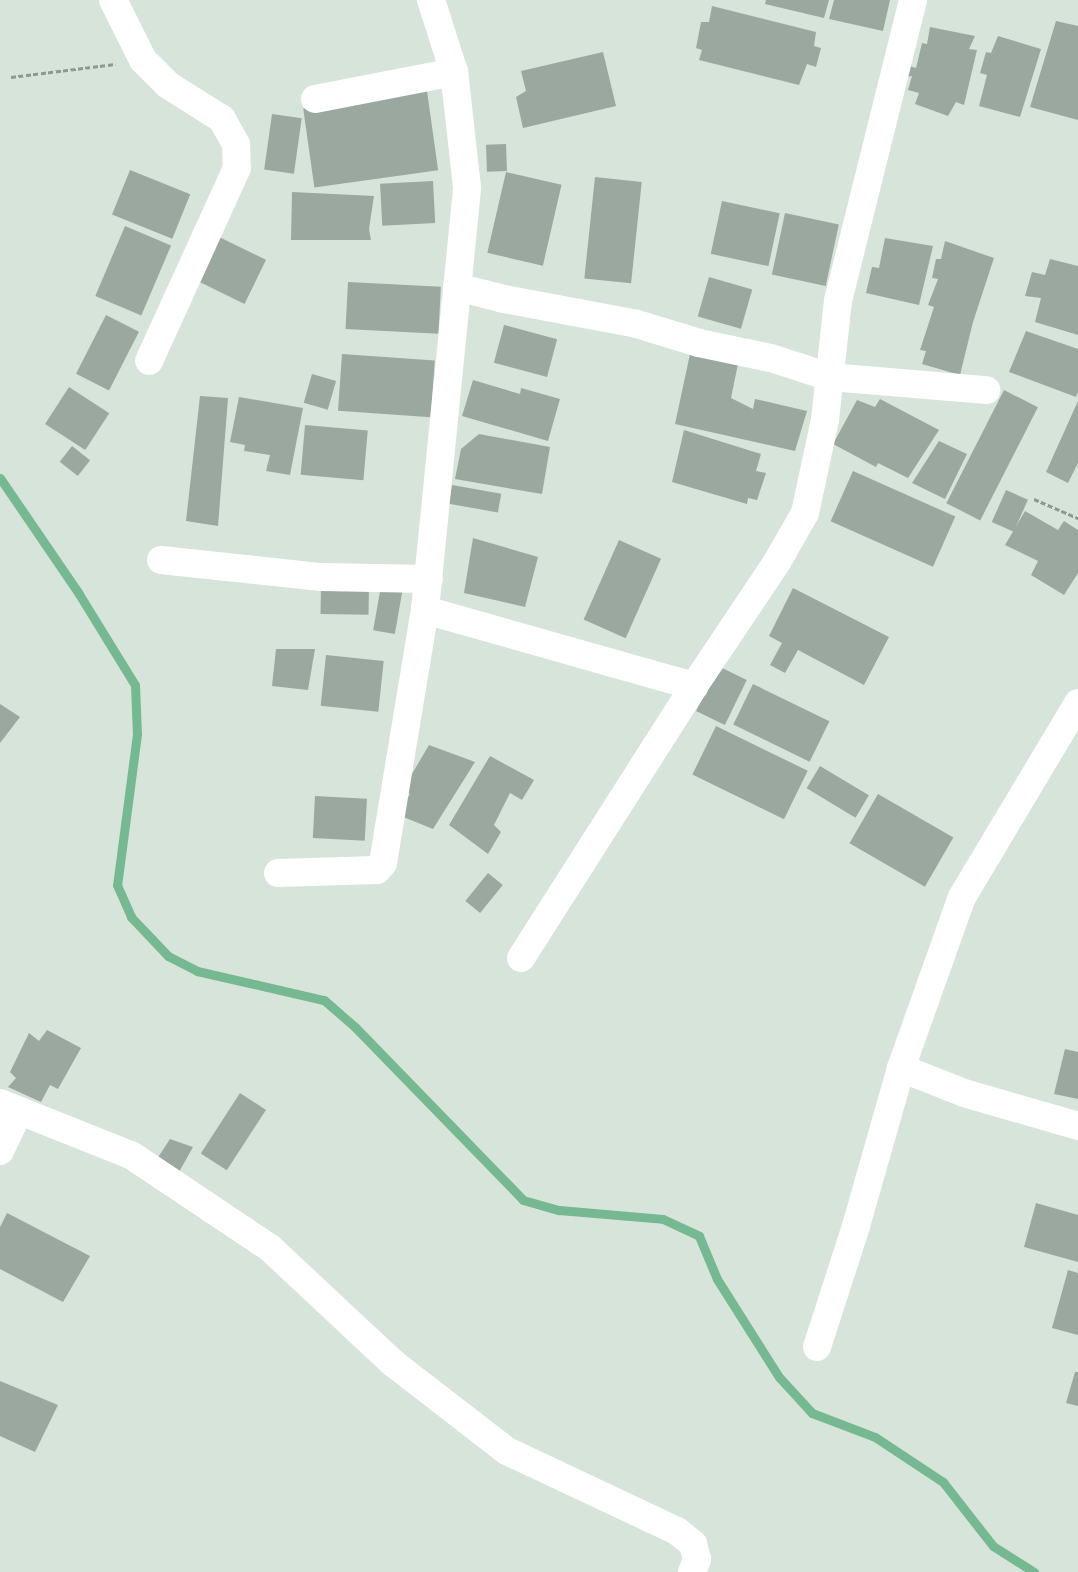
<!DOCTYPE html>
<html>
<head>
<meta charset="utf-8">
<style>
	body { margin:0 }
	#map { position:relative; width:1078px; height:1572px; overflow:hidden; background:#d6e4da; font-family:"Exo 2",sans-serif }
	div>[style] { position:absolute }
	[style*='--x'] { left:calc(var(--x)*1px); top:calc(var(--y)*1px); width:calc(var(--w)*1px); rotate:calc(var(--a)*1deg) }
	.stream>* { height:9px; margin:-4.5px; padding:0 4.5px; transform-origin:4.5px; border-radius:4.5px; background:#76b891 }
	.building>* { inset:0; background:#9ba89f; transform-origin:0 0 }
	.path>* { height:3px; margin-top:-1.5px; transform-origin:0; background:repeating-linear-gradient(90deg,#8f9992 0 5px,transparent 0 7.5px) }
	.street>* { height:28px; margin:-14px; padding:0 14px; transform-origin:14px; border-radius:14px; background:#fff }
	span { translate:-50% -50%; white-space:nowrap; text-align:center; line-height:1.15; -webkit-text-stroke:4.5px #e3f1e8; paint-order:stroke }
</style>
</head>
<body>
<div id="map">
	<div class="stream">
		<div style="--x:0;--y:478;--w:140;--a:55.7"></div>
		<div style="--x:79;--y:594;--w:107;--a:58.4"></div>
		<div style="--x:135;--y:685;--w:49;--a:87.7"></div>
		<div style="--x:137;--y:734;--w:152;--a:97.5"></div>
		<div style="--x:117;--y:885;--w:35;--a:66"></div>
		<div style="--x:131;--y:917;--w:54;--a:46.5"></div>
		<div style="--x:168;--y:956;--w:33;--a:27"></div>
		<div style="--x:197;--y:971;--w:130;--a:12.9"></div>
		<div style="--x:324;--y:1000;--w:41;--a:41.1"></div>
		<div style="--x:355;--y:1027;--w:241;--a:45.8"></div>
		<div style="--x:523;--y:1200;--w:37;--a:16"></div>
		<div style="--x:559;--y:1210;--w:104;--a:4.9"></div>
		<div style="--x:663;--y:1219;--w:40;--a:25"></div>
		<div style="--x:699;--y:1236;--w:47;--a:67.3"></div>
		<div style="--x:717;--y:1279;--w:116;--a:57.7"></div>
		<div style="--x:779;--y:1377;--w:49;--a:47.5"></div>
		<div style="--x:812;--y:1413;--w:67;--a:20.9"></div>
		<div style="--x:875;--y:1437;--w:82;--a:33.5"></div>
		<div style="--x:943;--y:1482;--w:81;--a:52"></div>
		<div style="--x:993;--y:1546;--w:49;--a:32.4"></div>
	</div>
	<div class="building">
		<div style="clip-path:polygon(766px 0,829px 0,824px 18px,765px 4px)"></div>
		<div style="clip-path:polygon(834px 0,890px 0,883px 31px,829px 19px)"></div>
		<div style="clip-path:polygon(712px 6px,816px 32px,814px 46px,821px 48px,816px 67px,807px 64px,799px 85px,699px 60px,702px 50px,696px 48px,701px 22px,709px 22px)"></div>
		<div style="clip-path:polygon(1056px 21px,1078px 26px,1078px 120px,1030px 107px)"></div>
		<div style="clip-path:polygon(930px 27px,975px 36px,969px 49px,977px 50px,964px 105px,956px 102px,948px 116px,915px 104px,919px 93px,908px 90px,912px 76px,906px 77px,909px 66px,916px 68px,922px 43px,927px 44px)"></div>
		<div style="clip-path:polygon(998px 36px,1041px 49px,1020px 117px,979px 106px,987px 75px,980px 73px,986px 52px,991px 53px)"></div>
		<div style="clip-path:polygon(603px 52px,616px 106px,523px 128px,516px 97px,526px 91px,521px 71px)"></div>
		<div style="left:427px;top:91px;width:80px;height:125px;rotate:82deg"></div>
		<div style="left:272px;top:114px;width:30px;height:56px;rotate:8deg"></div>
		<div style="left:506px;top:144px;width:27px;height:20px;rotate:88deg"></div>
		<div style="left:130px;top:170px;width:65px;height:48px;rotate:22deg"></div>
		<div style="left:506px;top:172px;width:57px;height:83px;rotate:13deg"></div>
		<div style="left:595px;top:177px;width:47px;height:102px;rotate:6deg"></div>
		<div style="left:433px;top:181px;width:42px;height:53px;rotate:87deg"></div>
		<div style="clip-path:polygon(292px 192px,374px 196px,369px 229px,371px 240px,291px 240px)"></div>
		<div style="left:722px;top:201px;width:59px;height:54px;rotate:12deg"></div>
		<div style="left:785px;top:213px;width:55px;height:63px;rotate:12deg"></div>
		<div style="left:125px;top:226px;width:50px;height:76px;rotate:23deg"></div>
		<div style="left:213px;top:234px;width:59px;height:49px;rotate:26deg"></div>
		<div style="clip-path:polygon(885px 238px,933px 246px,919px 305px,866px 293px,872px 267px,879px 268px)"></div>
		<div style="clip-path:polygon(945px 241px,994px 258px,973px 322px,960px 375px,922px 364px,926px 351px,920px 350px,934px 307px,928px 305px,938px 279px,932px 278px,936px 259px,941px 259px)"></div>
		<div style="clip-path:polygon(1050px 259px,1078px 266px,1078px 335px,1035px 322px,1041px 298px,1025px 296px,1032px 272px,1045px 275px)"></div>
		<div style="left:709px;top:277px;width:45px;height:41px;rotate:16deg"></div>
		<div style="left:348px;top:282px;width:93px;height:47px;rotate:3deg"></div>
		<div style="left:106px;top:315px;width:37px;height:66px;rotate:27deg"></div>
		<div style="left:504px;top:325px;width:55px;height:39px;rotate:15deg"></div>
		<div style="clip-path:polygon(1026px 331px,1078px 349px,1078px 392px,1076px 397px,1009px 372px)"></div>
		<div style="left:342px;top:354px;width:93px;height:57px;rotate:4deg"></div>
		<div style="clip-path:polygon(690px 354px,738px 364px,731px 398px,753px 409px,755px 399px,807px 411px,795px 451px,675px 424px)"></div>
		<div style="left:312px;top:374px;width:25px;height:30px;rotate:16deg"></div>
		<div style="clip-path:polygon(473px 380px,520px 394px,521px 388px,560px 399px,548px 441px,462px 416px)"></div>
		<div style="left:69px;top:387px;width:48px;height:44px;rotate:33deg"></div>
		<div style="left:1004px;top:390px;width:38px;height:127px;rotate:27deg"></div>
		<div style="clip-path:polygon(200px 396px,228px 398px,218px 526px,186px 521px)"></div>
		<div style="clip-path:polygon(239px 397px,303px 408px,290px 475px,266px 471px,270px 455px,244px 451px,245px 445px,230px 442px)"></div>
		<div style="clip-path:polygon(880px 399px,939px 430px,908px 478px,878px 463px,876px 467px,833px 444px,857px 400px,875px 407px)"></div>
		<div style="clip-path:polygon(1078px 401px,1078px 463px,1068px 483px,1046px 472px)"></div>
		<div style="left:305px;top:425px;width:63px;height:50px;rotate:5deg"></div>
		<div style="clip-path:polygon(684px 430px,761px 454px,756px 471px,766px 473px,757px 500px,748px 498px,747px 504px,672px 482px)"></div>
		<div style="clip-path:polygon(479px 434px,550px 447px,542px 494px,455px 479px,461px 449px)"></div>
		<div style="clip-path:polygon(939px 441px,967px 454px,945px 499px,912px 483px)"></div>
		<div style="left:72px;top:446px;width:23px;height:20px;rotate:38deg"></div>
		<div style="left:853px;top:471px;width:112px;height:55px;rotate:24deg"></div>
		<div style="left:452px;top:485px;width:50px;height:19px;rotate:10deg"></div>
		<div style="left:1006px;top:490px;width:24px;height:35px;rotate:24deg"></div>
		<div style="clip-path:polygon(1025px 511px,1058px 530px,1064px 521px,1078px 530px,1078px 573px,1064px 595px,1031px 575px,1038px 561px,1005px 545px)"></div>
		<div style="clip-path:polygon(473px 538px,538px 557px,525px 607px,464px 593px)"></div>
		<div style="left:619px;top:540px;width:46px;height:87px;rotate:24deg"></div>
		<div style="left:382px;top:580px;width:22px;height:51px;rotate:10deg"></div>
		<div style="left:321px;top:586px;width:48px;height:28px;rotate:1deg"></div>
		<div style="clip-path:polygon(793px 588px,889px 637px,864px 685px,798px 650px,785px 673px,770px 665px,782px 643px,769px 636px)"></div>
		<div style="clip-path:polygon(276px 649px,315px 649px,308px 690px,272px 686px)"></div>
		<div style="left:326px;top:655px;width:58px;height:51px;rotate:6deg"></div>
		<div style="left:718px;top:666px;width:32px;height:50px;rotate:26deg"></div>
		<div style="left:753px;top:684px;width:85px;height:45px;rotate:26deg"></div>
		<div style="clip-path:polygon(0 704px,20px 717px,0 743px)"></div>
		<div style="left:716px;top:726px;width:102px;height:54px;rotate:26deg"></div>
		<div style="clip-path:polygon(429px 745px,475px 762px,433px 829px,396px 814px,410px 794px,402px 791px)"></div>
		<div style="clip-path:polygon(490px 756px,534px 780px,522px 800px,510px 793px,494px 825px,501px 832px,488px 854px,449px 825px)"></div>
		<div style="left:820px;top:766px;width:57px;height:26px;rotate:31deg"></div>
		<div style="left:878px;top:794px;width:87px;height:57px;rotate:30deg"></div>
		<div style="left:315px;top:796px;width:52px;height:42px;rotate:3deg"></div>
		<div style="left:488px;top:873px;width:19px;height:36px;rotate:39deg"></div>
		<div style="clip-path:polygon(47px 1030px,81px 1048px,58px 1089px,50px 1085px,41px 1102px,8px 1087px,16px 1078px,10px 1072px,29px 1033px,39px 1041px)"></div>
		<div style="clip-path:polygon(1065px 1049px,1078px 1052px,1078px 1099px,1054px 1094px)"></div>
		<div style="left:240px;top:1093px;width:31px;height:72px;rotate:33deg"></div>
		<div style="clip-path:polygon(170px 1139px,193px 1147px,179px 1172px,155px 1162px)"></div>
		<div style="clip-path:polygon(1036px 1203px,1078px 1215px,1078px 1262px,1024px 1247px)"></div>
		<div style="clip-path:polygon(7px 1213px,90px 1256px,63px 1302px,0 1269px,0 1227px)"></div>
		<div style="clip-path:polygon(1068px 1270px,1078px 1273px,1078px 1335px,1052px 1328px)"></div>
		<div style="clip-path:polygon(1075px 1372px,1078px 1372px,1078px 1406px,1066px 1403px)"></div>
		<div style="clip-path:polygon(0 1381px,58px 1405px,35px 1452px,0 1436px)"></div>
	</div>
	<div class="path">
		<div style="--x:11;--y:77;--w:105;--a:-7.1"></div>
		<div style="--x:1034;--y:499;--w:48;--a:23.4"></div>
	</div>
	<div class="street">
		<div style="--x:113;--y:0;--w:67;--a:63.4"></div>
		<div style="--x:143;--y:60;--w:35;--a:45"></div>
		<div style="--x:168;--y:85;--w:64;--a:32.2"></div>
		<div style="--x:222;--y:119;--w:29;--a:61"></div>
		<div style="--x:236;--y:144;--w:24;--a:88"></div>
		<div style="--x:237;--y:168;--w:212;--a:114.5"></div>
		<div style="--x:315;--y:99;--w:142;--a:-11"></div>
		<div style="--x:457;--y:287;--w:49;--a:14.3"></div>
		<div style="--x:504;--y:299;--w:135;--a:10.6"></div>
		<div style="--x:637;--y:324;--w:65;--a:17"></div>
		<div style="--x:699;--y:343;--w:74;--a:11.8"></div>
		<div style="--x:771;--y:358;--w:62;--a:17.9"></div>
		<div style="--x:830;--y:377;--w:157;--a:4.8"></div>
		<div style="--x:161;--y:560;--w:161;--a:6.1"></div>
		<div style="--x:321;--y:577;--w:108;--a:1.1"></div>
		<div style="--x:425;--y:610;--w:280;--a:15.8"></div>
		<div style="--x:278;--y:873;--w:99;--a:-1.7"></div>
		<div style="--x:377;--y:870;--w:9;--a:-49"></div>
		<div style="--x:383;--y:863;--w:256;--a:-80.6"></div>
		<div style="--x:425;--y:610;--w:425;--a:-84.3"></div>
		<div style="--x:467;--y:187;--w:116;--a:-96.4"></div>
		<div style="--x:454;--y:72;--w:76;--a:-107.7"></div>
		<div style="--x:521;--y:958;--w:322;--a:-57.5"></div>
		<div style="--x:694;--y:686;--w:149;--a:-56.2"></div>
		<div style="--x:777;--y:562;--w:56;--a:-60.3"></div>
		<div style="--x:805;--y:513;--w:95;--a:-77.9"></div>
		<div style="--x:825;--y:420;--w:120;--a:-83.8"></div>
		<div style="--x:838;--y:301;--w:310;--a:-76"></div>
		<div style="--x:901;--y:1068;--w:68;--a:21.6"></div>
		<div style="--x:964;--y:1093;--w:119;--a:16.1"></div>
		<div style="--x:0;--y:1103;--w:141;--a:21.7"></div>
		<div style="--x:131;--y:1155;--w:167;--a:33.8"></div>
		<div style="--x:270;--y:1248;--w:168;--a:43.1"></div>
		<div style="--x:393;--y:1363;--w:144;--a:37.7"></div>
		<div style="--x:507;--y:1451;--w:188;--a:25.2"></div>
		<div style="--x:677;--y:1531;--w:21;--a:39"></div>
		<div style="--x:693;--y:1544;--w:16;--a:75"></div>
		<div style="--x:697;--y:1559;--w:14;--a:111"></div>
		<div style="--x:0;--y:1151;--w:44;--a:-64.6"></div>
		<div style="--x:817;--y:1347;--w:127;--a:-72.1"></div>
		<div style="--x:856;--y:1226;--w:164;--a:-74.1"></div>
		<div style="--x:901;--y:1068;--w:182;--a:-70.4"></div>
		<div style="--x:962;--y:897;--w:226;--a:-59.1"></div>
	</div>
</div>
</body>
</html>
